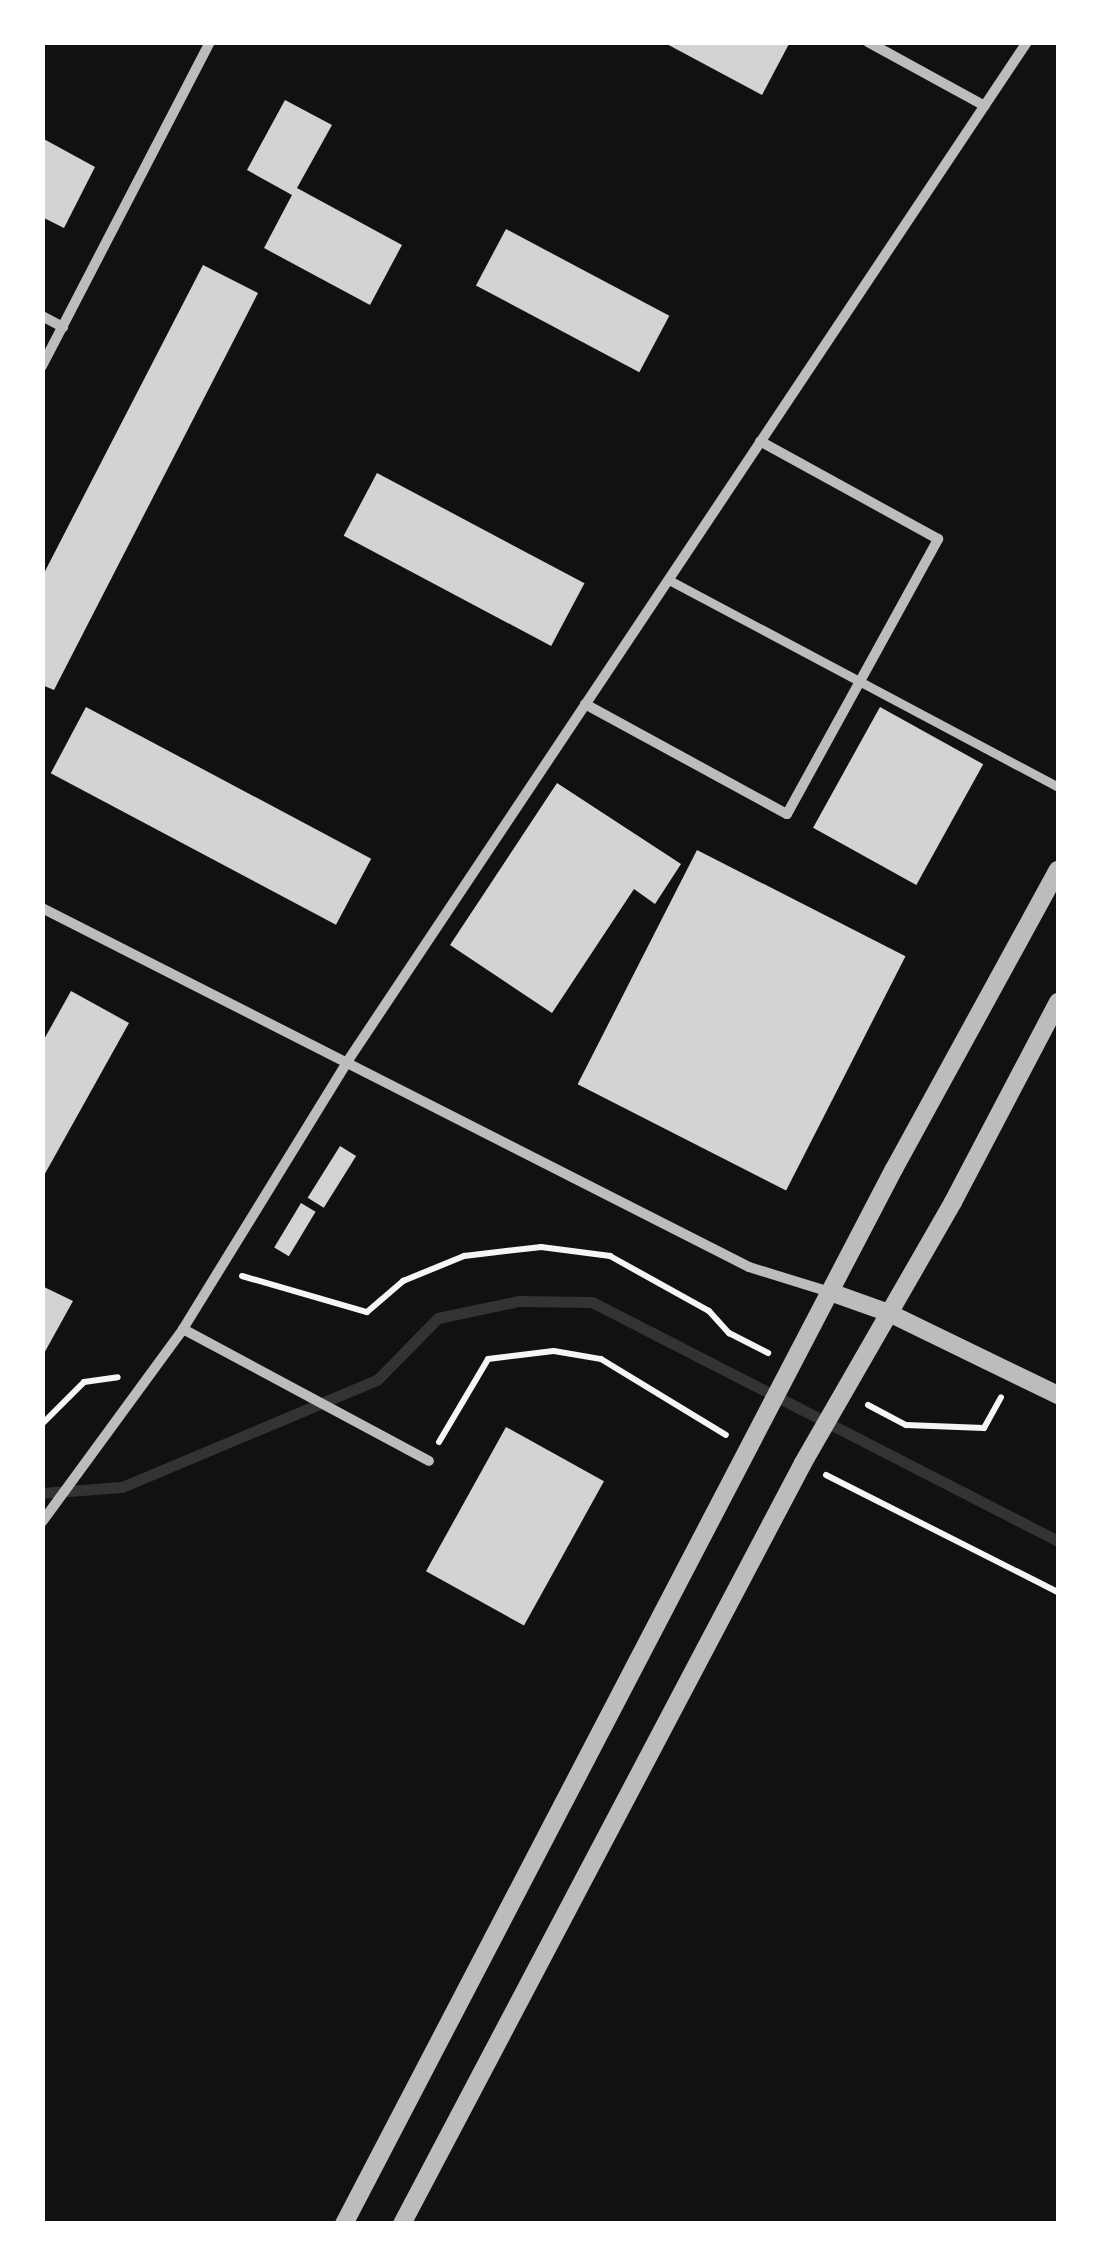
<!DOCTYPE html>
<html>
<head>
<meta charset="utf-8">
<style>
	body { margin:0 }
	#map { position:relative; width:1101px; height:2266px; overflow:hidden; background:#111; font-family:Lora,serif }
	div>[style] { position:absolute }
	[style*='--x'] { left:calc(var(--x)*1px); top:calc(var(--y)*1px); width:calc(var(--w)*1px); rotate:calc(var(--a)*1deg) }
	.stream>* { height:11px; margin:-5.5px; padding:0 5.5px; transform-origin:5.5px; border-radius:5.5px; background:#333 }
	.building>* { inset:0; background:#d3d3d3; transform-origin:0 0 }
	.path>* { height:6px; margin:-3px; padding:0 3px; transform-origin:3px; border-radius:3px; background:#f5f5f5 }
	.pedestrian>* { height:9px; margin:-4.5px; padding:0 4.5px; transform-origin:4.5px; border-radius:4.5px; background:#bcbcbc }
	.minor>* { height:10px; margin:-5px; padding:0 5px; transform-origin:5px; border-radius:5px; background:#bcbcbc }
	.tertiary>* { height:18px; margin:-9px; padding:0 9px; transform-origin:9px; border-radius:9px; background:#bcbcbc }
	span { translate:-50% -50%; white-space:nowrap; text-align:center; line-height:1.15; -webkit-text-stroke:9px #fff; paint-order:stroke }
	.frame { position:absolute; inset:0; border:45px solid #fff; pointer-events:none }
</style>
</head>
<body>
<div id="map">
	<div class="stream">
		<div style="--x:42;--y:1493;--w:80;--a:-4.3"></div>
		<div style="--x:122;--y:1487;--w:277;--a:-22.8"></div>
		<div style="--x:377;--y:1380;--w:87;--a:-45.5"></div>
		<div style="--x:438;--y:1318;--w:83;--a:-11.9"></div>
		<div style="--x:519;--y:1301;--w:73;--a:0.8"></div>
		<div style="--x:592;--y:1302;--w:524;--a:27.15"></div>
	</div>
	<div class="building">
		<div style="clip-path:polygon(663px 42px,790px 42px,762px 95px)"></div>
		<div style="clip-path:polygon(285px 100px,332px 125px,297px 188px,402px 245px,370px 305px,264px 248px,292px 195px,247px 170px)"></div>
		<div style="clip-path:polygon(42px 138px,95px 167px,64px 228px,42px 217px)"></div>
		<div style="left:506px;top:229px;width:185px;height:64px;rotate:28deg"></div>
		<div style="clip-path:polygon(203px 265px,258px 293px,54px 690px,42px 685px,42px 577px)"></div>
		<div style="left:377px;top:473px;width:235px;height:71px;rotate:28deg"></div>
		<div style="left:86px;top:707px;width:323px;height:75px;rotate:28deg"></div>
		<div style="left:880px;top:707px;width:118px;height:138px;rotate:29deg"></div>
		<div style="clip-path:polygon(557px 783px,681px 864px,655px 904px,634px 889px,552px 1013px,450px 945px)"></div>
		<div style="left:697px;top:850px;width:234px;height:263px;rotate:27deg"></div>
		<div style="clip-path:polygon(71px 991px,129px 1023px,42px 1179px,42px 1043px)"></div>
		<div style="left:340px;top:1146px;width:19px;height:61px;rotate:32deg"></div>
		<div style="left:301px;top:1203px;width:17px;height:52px;rotate:31deg"></div>
		<div style="clip-path:polygon(42px 1286px,73px 1301px,42px 1357px)"></div>
		<div style="left:506px;top:1427px;width:112px;height:165px;rotate:29deg"></div>
	</div>
	<div class="path">
		<div style="--x:242;--y:1276;--w:130;--a:16.1"></div>
		<div style="--x:367;--y:1312;--w:48;--a:-40.7"></div>
		<div style="--x:403;--y:1281;--w:66;--a:-22.3"></div>
		<div style="--x:464;--y:1256;--w:78;--a:-6.7"></div>
		<div style="--x:541;--y:1247;--w:70;--a:7.4"></div>
		<div style="--x:610;--y:1256;--w:113;--a:29.1"></div>
		<div style="--x:709;--y:1311;--w:30;--a:48"></div>
		<div style="--x:729;--y:1333;--w:44;--a:27.1"></div>
		<div style="--x:868;--y:1405;--w:43;--a:27.8"></div>
		<div style="--x:906;--y:1425;--w:78;--a:2.2"></div>
		<div style="--x:984;--y:1428;--w:35;--a:-61"></div>
		<div style="--x:42;--y:1424;--w:59;--a:-45"></div>
		<div style="--x:84;--y:1382;--w:34;--a:-8"></div>
		<div style="--x:439;--y:1442;--w:96;--a:-59.4"></div>
		<div style="--x:488;--y:1359;--w:66;--a:-6.9"></div>
		<div style="--x:554;--y:1351;--w:48;--a:9.7"></div>
		<div style="--x:601;--y:1359;--w:146;--a:31.3"></div>
		<div style="--x:826;--y:1475;--w:260;--a:26.8"></div>
	</div>
	<div class="pedestrian">
		<div style="--x:669;--y:580;--w:441;--a:28"></div>
	</div>
	<div class="minor">
		<div style="--x:868;--y:42;--w:133;--a:28.7"></div>
		<div style="--x:42;--y:316;--w:24;--a:28"></div>
		<div style="--x:42;--y:366;--w:365;--a:-62.6"></div>
		<div style="--x:585;--y:704;--w:230;--a:28.6"></div>
		<div style="--x:787;--y:814;--w:314;--a:-61.2"></div>
		<div style="--x:938;--y:539;--w:203;--a:-151.2"></div>
		<div style="--x:42;--y:908;--w:793;--a:26.92"></div>
		<div style="--x:749;--y:1267;--w:85;--a:17.2"></div>
		<div style="--x:183;--y:1329;--w:279;--a:28.2"></div>
		<div style="--x:42;--y:1522;--w:239;--a:-53.8"></div>
		<div style="--x:183;--y:1329;--w:313;--a:-58.4"></div>
		<div style="--x:347;--y:1062;--w:1226;--a:-56.31"></div>
	</div>
	<div class="tertiary">
		<div style="--x:830;--y:1292;--w:63;--a:19.6"></div>
		<div style="--x:889;--y:1313;--w:188;--a:25.9"></div>
		<div style="--x:344;--y:2224;--w:1190;--a:-62.47"></div>
		<div style="--x:894;--y:1169;--w:341;--a:-61.3"></div>
		<div style="--x:402;--y:2224;--w:860;--a:-62.21"></div>
		<div style="--x:803;--y:1463;--w:301;--a:-60.1"></div>
		<div style="--x:953;--y:1202;--w:226;--a:-62.3"></div>
	</div>
	<div class="frame"></div>
</div>
</body>
</html>
